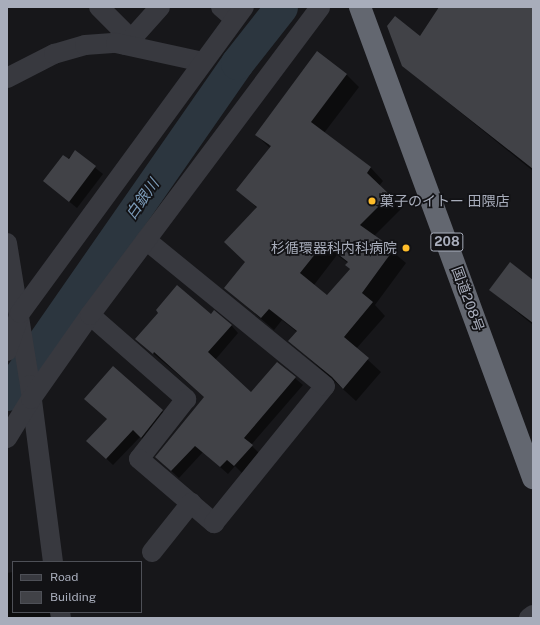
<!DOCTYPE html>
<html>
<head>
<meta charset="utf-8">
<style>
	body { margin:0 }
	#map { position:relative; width:540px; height:625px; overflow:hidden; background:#17171a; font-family:"Public Sans","Noto Sans JP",sans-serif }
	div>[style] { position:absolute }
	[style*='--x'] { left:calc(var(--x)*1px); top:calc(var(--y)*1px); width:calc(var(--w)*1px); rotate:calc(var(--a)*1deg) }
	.shadow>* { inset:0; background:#0007 }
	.river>* { height:33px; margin:-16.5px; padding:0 16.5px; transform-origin:16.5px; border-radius:16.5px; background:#2c363f }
	.building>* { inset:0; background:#414247 }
	.minor>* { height:20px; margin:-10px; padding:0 10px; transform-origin:10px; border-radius:10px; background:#38393f }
	.highway>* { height:22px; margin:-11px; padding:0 11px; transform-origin:11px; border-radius:11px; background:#636770 }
	.dots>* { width:11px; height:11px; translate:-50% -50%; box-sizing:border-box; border:2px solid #121215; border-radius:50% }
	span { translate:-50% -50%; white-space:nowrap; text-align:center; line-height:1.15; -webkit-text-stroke:3.5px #121215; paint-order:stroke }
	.shield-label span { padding:1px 3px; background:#121215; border:1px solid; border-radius:3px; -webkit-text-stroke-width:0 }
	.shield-label { font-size:13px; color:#a8adbb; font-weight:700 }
	.poi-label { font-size:14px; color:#a8adbb }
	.left { translate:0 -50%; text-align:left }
	.right { translate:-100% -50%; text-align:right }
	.street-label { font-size:14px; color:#a8adbb }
	.water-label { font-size:15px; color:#7c9bb8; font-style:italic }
	.frame { position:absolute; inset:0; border:8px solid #a8adbb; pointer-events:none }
	.legend { position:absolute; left:12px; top:561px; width:130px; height:52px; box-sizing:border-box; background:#121215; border:1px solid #4e5057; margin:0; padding:5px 7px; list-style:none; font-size:12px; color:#a8adbb }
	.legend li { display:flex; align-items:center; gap:8px; height:20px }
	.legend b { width:20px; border:1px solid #4e5057 }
</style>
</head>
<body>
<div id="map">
	<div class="shadow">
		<div style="clip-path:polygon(441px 7px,533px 7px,533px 171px,403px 66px)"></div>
		<div style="clip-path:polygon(evenodd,346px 74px,359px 87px,324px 133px,371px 168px,383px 181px,379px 186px,402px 208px,374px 236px,406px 263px,375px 305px,385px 316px,356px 349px,381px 372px,356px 401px,290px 341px,297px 332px,282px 320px,274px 330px,225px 288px,246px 262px,257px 208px,238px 190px,270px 148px,256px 135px,346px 74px,269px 144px,275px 149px,274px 150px,269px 146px,269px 144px,346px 74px,337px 255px,348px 263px,346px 265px,350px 269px,328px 296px,314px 285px,337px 255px)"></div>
		<div style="clip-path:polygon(75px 152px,103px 174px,77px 208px,44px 181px)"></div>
		<div style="clip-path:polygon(533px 281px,533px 325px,490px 290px)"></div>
		<div style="clip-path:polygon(211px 316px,231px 325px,238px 333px,215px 360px,251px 393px,277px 363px,303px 385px,251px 445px,259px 453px,242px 473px,235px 466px,228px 474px,203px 452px,179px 478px,156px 457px,205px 397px,136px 339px)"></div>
		<div style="clip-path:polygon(162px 411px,169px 418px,149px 444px,140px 437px,113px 465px,88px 441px)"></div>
		<div style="clip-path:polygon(13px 572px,13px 612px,51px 612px,52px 618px,7px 618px,7px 573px)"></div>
	</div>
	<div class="river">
		<div style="--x:7;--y:394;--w:403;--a:-55.2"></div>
		<div style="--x:237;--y:63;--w:71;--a:-51.8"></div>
	</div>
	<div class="building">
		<div style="clip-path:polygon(439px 7px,533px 7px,533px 169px,402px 66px,387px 26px,395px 16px,420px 36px)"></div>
		<div style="clip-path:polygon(evenodd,317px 51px,347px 74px,311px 122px,371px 167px,367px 173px,390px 195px,360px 225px,394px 249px,362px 293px,373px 302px,344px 337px,369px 358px,343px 389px,332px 377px,288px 341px,297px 331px,269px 309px,261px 318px,224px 288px,245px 262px,224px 242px,257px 207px,236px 190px,271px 146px,255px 135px,317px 51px,324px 243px,348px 262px,345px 265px,350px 269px,327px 295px,300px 273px,324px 243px)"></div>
		<div style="clip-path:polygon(75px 150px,96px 166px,69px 202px,43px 181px,63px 155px,69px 159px)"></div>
		<div style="clip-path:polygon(510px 262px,533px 280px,533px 323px,489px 290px)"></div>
		<div style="clip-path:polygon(177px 285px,211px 314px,214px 310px,232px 325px,208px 352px,251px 392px,277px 362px,296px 377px,244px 438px,253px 445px,234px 466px,227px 460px,220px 467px,195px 446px,171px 471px,155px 457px,204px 397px,154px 352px,153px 354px,135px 339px,158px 313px,156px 310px)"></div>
		<div style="clip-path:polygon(113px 366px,163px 410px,141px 438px,133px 430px,106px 459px,86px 441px,107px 419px,84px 399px)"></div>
	</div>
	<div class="minor">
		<div style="--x:99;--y:7;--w:45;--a:45"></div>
		<div style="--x:221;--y:7;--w:18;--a:41"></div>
		<div style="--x:126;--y:45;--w:51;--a:-48.2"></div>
		<div style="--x:7;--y:78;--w:53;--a:-27.1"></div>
		<div style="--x:54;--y:54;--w:32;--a:-16"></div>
		<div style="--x:85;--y:45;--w:31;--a:-4"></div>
		<div style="--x:116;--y:43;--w:89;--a:12.3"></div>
		<div style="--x:7;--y:243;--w:144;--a:80.8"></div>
		<div style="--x:30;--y:385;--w:178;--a:82.6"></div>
		<div style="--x:90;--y:315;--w:128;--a:41.2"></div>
		<div style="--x:186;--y:399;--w:76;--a:128.1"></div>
		<div style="--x:139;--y:459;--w:99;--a:40.5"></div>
		<div style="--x:214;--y:523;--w:176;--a:-51"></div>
		<div style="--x:325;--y:386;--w:231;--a:-140.8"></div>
		<div style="--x:7;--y:351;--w:40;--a:-71.1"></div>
		<div style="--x:20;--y:313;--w:379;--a:-53.8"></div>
		<div style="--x:7;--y:438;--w:46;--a:-58.4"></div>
		<div style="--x:31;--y:399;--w:103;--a:-54.9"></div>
		<div style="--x:90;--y:315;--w:384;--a:-53.2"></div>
		<div style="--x:152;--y:552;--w:63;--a:-51.5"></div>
		<div style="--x:60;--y:612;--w:6;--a:81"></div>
		<div style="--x:529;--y:618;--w:5;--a:-37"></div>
	</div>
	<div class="highway">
		<div style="--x:360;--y:7;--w:502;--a:69.83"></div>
	</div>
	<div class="dots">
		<div style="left:372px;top:201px;background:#ffbd2a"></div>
		<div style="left:406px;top:248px;background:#ffbd2a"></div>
	</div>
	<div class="shield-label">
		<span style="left:447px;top:242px">208</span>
	</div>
	<div class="poi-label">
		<span class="left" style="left:380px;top:201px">菓子のイトー 田隈店</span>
		<span class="right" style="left:397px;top:248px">杉循環器科内科病院</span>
	</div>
	<div class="street-label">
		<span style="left:468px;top:299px;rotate:70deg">国道208号</span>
	</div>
	<div class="water-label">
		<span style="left:142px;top:199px;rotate:-55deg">白銀川</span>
	</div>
	<div class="frame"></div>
	<ul class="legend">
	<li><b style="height:5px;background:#38393f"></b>Road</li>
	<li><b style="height:11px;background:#414247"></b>Building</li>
	</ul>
</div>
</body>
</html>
